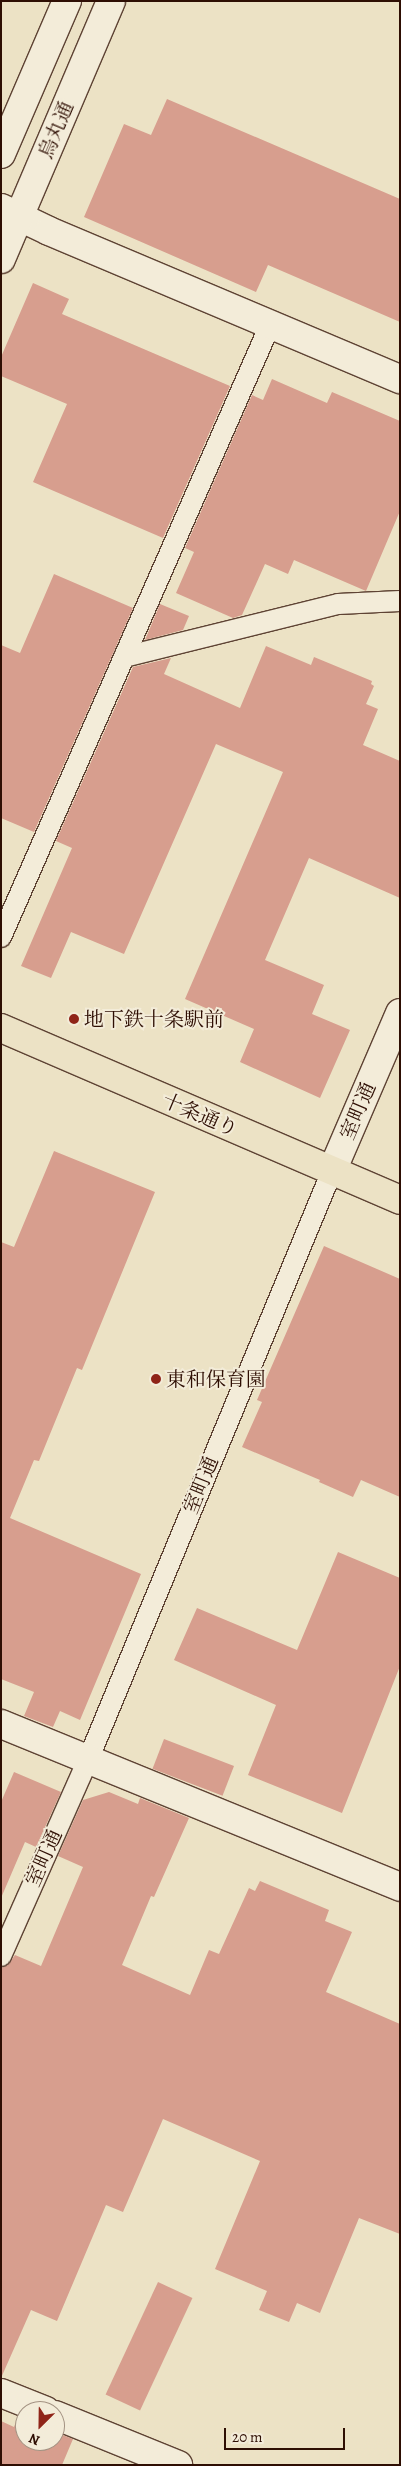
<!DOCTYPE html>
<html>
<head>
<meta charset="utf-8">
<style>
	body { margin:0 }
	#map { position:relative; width:401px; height:2466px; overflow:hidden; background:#ece2c5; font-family:Alegreya,"Noto Serif JP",serif }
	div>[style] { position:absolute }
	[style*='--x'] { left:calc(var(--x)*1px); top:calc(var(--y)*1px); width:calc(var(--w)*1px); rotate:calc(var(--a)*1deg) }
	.building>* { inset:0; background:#d79e8e; transform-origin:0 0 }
	.roads { filter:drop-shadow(1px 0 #5e4334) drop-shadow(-1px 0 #5e4334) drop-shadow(0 1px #5e4334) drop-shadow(0 -1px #5e4334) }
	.lane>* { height:20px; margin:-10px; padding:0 10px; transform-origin:10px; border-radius:10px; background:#f3ecd9 }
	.street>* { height:28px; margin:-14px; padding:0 14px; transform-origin:14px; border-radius:14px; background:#f3ecd9 }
	.secondary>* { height:28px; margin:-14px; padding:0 14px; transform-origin:14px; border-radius:14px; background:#f3ecd9 }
	.primary>* { height:28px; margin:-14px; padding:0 14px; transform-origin:14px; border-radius:14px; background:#ece2c5 }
	.dots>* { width:14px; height:14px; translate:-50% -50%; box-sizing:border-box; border:2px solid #f3ecd9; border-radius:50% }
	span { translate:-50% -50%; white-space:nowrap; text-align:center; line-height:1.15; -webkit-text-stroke:4px #f3ecd9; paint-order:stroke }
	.street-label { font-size:20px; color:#2e0e03 }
	.poi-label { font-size:20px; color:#2e0e03 }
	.left { translate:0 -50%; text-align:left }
	.frame { position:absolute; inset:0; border:2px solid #2e0e03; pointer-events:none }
	.north { position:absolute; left:15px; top:2401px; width:50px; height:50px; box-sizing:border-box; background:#f3ecd9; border:1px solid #a49383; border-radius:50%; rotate:203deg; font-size:14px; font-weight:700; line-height:20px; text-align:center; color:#2e0e03 }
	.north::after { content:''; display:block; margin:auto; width:18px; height:22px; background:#8f2418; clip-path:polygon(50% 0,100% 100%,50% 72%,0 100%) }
	.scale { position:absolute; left:224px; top:2428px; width:121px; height:22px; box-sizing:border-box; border:2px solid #2e0e03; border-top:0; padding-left:6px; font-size:15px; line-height:18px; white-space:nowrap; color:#2e0e03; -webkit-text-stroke:4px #f3ecd9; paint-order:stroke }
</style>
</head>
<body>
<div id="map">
	<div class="building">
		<div style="clip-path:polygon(167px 99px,400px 199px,400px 322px,268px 265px,256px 292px,84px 217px,124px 124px,151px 135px)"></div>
		<div style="clip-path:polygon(33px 283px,69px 299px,62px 314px,230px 386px,163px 538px,33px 482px,67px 404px,1px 376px,1px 357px)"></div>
		<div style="clip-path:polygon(272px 379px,327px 403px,332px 392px,400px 421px,400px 511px,366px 591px,294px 560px,288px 574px,265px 564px,242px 615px,233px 618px,176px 593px,194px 552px,185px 548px,252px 395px,263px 400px)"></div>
		<div style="clip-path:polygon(54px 574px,133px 608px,34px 832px,1px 818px,1px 645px,20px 653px)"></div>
		<div style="clip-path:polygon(160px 604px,189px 616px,183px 630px,145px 640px)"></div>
		<div style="clip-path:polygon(266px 646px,311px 665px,314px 657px,372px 681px,371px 684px,374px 686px,366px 704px,378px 709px,363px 745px,400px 761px,400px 898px,309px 858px,265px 960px,324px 985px,312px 1014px,350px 1030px,320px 1098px,240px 1062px,254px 1029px,185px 999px,283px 772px,216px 744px,124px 954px,71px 932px,51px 978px,21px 966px,72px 848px,56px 841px,133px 667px,171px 658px,164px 674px,240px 708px)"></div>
		<div style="clip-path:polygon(54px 1151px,155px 1192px,82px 1370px,77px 1368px,39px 1461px,34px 1460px,10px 1518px,141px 1574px,80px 1720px,60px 1711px,53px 1727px,24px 1716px,34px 1692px,1px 1679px,1px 1242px,14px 1247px)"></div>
		<div style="clip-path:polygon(324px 1246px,400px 1279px,400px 1497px,361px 1480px,353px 1497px,319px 1482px,320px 1480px,242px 1447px,262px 1402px,257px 1400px)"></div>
		<div style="clip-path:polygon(338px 1552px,400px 1578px,400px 1666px,342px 1813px,248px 1775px,276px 1705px,174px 1660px,197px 1608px,297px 1650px)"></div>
		<div style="left:164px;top:1739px;width:75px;height:32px;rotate:21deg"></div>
		<div style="clip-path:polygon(14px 1772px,61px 1792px,36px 1847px,25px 1842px,1px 1898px,1px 1802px)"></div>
		<div style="clip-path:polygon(109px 1792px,138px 1804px,140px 1798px,189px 1818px,154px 1897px,151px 1896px,122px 1965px,190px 1995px,209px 1950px,219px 1954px,249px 1888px,255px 1891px,260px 1881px,329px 1910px,325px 1921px,352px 1932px,326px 1992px,400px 2024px,400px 2234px,359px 2218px,320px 2313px,297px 2303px,289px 2322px,259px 2310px,267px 2291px,215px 2269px,260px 2161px,163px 2119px,123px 2212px,106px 2205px,57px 2321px,31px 2310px,1px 2378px,1px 1968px,8px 1965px,15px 1955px,41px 1966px,83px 1867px,58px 1856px,83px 1800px)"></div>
		<div style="left:158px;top:2282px;width:38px;height:124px;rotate:25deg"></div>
		<div style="clip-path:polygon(18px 2417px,25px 2419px,25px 2441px,55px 2441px,55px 2432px,73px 2439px,62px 2465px,1px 2465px,1px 2421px,14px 2427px)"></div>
	</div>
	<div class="roads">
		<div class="lane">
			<div style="--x:124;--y:657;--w:220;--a:-13.9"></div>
			<div style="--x:338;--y:604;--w:62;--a:-2.8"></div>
			<div style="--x:1;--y:937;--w:669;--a:-66.27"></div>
			<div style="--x:1;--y:1956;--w:214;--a:-66.1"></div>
			<div style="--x:88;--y:1760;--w:638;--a:-67.5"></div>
		</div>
		<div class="street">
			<div style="--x:1;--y:208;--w:53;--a:25.6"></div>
			<div style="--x:49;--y:231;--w:381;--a:22.9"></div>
			<div style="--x:332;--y:1171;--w:172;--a:-66.7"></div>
			<div style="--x:1;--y:1724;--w:431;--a:22.2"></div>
			<div style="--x:1;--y:2393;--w:48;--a:21.8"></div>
			<div style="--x:55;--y:2415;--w:133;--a:22.1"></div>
		</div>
		<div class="secondary">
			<div style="--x:1;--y:154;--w:167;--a:-66.7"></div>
			<div style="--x:1;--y:259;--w:280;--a:-66.9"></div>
		</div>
		<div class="primary">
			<div style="--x:1;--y:1028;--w:434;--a:23.3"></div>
		</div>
	</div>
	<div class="dots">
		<div style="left:74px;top:1019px;background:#8f2418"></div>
		<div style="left:156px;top:1379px;background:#8f2418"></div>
	</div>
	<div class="street-label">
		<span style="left:56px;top:130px;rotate:-67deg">烏丸通</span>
		<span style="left:358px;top:1111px;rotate:-67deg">室町通</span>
		<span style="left:200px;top:1115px;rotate:23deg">十条通り</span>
		<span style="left:201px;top:1485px;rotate:-68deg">室町通</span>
		<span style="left:44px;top:1858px;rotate:-66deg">室町通</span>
	</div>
	<div class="poi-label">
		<span class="left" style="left:84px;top:1019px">地下鉄十条駅前</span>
		<span class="left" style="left:166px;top:1379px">東和保育園</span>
	</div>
	<div class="frame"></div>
	<div class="north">N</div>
	<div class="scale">20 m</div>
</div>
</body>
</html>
